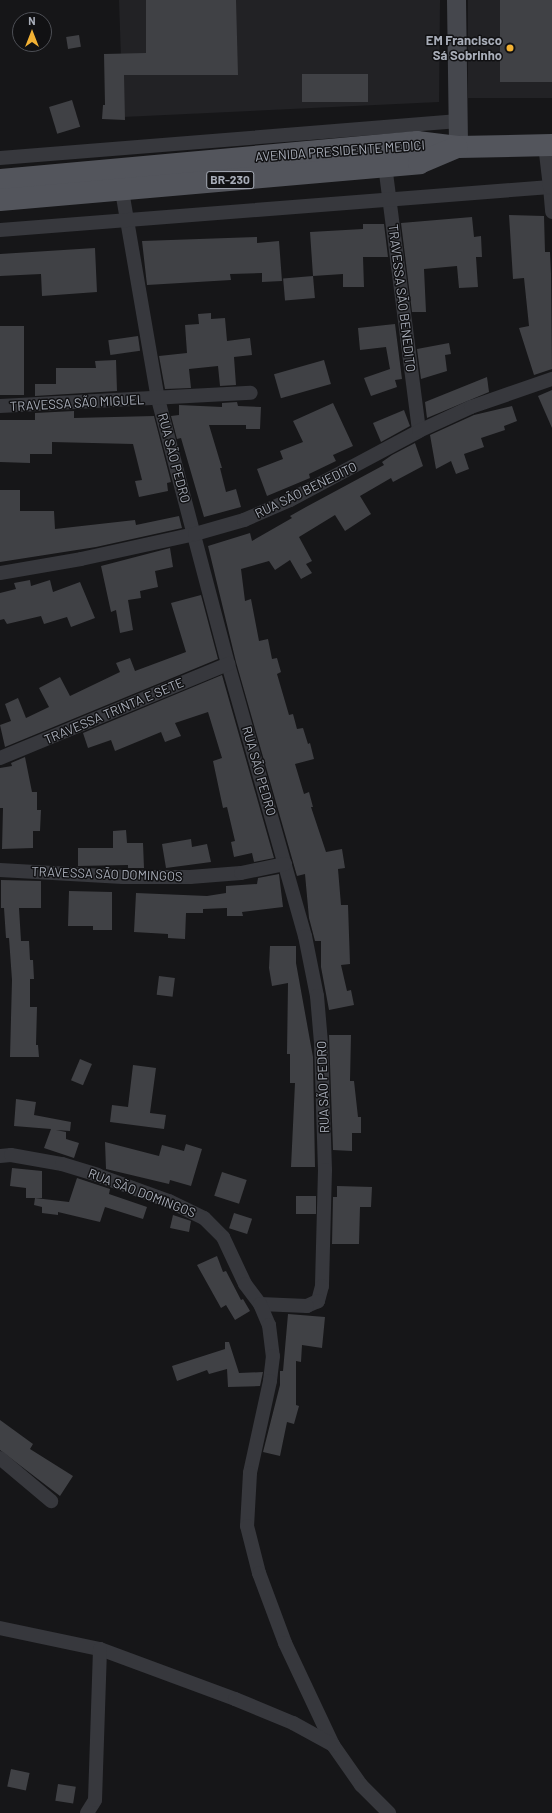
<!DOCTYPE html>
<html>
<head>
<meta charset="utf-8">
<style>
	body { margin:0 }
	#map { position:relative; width:552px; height:1813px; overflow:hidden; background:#161618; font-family:Barlow,sans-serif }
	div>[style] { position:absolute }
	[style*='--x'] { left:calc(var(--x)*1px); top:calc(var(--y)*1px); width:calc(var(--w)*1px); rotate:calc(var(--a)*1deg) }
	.built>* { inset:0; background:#222225; transform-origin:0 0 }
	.building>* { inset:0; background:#404145; transform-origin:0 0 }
	.street>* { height:14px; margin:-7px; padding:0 7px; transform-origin:7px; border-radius:7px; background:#37383d }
	.secondary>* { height:19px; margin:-9.5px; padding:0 9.5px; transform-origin:9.5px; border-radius:9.5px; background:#45474d }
	.primary>* { height:22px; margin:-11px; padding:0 11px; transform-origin:11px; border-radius:11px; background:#53555c }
	.dots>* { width:11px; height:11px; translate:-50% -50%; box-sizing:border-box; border:2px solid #111113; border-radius:50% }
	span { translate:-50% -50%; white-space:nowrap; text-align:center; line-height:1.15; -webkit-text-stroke:3px #111113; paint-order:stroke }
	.shield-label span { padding:1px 3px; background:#111113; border:1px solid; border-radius:3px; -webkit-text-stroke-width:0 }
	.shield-label { font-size:12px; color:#a8adb8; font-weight:700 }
	.poi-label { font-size:13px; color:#a8adb8; font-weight:700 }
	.right { translate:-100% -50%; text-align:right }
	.street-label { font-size:13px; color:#a8adb8 }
	.north { position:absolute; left:12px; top:12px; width:40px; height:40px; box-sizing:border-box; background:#111113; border:1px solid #4d4f55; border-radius:50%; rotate:0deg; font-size:11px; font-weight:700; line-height:16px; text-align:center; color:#a8adb8 }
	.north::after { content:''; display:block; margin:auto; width:14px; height:18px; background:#f2b134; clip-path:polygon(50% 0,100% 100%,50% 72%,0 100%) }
</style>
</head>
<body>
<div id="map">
	<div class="built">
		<div style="clip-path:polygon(119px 0,440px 0,439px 102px,123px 117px)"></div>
		<div style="left:468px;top:0;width:84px;height:98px"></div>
	</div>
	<div class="building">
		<div style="clip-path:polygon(146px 0,236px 0,238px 75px,124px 75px,125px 120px,102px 119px,103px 105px,105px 105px,104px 54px,146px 53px)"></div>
		<div style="left:500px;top:0;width:52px;height:82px"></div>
		<div style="left:79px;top:35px;width:12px;height:13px;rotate:81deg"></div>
		<div style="left:368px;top:74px;width:28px;height:66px;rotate:90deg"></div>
		<div style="left:72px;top:100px;width:28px;height:24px;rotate:73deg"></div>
		<div style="clip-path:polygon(509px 215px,544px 216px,545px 252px,550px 252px,551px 274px,552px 369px,534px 375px,519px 328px,529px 326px,524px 278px,513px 279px)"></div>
		<div style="clip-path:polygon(472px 217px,474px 237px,481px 236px,482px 257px,476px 257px,478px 287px,459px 288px,457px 266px,424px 269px,426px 312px,412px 312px,401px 223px)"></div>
		<div style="clip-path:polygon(363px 224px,384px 224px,388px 257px,363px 257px,364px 287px,343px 287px,343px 274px,313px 276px,310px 232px,363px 229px)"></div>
		<div style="clip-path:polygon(257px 237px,257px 243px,279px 241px,282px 281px,262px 282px,262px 273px,230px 274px,231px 280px,147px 285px,142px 241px)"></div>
		<div style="clip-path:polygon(95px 248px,97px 292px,42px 296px,41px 274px,0 276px,0 254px)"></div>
		<div style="left:313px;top:276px;width:22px;height:30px;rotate:85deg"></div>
		<div style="clip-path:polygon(211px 313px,211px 319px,225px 318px,227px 341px,250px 338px,252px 355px,234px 357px,236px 385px,220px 386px,218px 366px,189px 369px,191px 388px,165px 389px,159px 356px,187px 353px,185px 325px,199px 324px,198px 314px)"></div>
		<div style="clip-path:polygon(395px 324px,402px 379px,395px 380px,397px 387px,371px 396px,364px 378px,390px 369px,386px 347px,360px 350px,358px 328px)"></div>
		<div style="left:0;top:326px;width:24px;height:69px"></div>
		<div style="left:138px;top:336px;width:15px;height:30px;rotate:82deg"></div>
		<div style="clip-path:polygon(449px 343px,451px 354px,445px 355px,447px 371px,421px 379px,417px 349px)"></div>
		<div style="clip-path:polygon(116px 360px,117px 391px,35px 396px,35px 384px,56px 384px,56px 368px,96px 368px,95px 361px)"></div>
		<div style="left:324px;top:360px;width:25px;height:52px;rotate:74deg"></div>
		<div style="clip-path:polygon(487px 377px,489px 392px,427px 418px,425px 402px)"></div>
		<div style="clip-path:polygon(552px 390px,552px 428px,538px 396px)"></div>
		<div style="clip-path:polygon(237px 402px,238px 406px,261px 407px,260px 429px,246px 429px,246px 425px,209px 425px,222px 468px,220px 468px,226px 492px,236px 489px,241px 507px,204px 517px,181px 438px,177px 439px,171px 416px,179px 415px,179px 405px,222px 407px,222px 403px)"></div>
		<div style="clip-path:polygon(333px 403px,353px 446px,333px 455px,336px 461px,309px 474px,310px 478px,267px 496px,257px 469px,283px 459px,280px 451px,303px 442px,293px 421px)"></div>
		<div style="clip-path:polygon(512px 406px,517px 421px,504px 426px,505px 430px,481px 438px,484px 447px,464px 454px,469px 469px,456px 474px,451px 461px,436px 469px,430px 435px,474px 415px)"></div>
		<div style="clip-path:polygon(404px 410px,410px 426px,381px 442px,373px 423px)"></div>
		<div style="clip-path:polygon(74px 411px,74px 418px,154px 416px,171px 482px,167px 483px,168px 491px,139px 497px,135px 481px,142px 480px,133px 444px,52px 442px,52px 454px,30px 454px,30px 463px,0 462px,0 420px,35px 420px,35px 413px)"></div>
		<div style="clip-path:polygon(415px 443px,423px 466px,393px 482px,391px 478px,360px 496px,371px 514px,345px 531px,335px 515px,299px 537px,312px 561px,306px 564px,312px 573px,301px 579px,290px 560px,275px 570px,269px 561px,241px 569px,245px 601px,251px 599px,259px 641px,268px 639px,272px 659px,277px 658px,281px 672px,277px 674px,289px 715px,293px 714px,297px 729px,303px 728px,308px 744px,310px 743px,314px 759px,295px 764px,304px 794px,309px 792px,313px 807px,311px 807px,326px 852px,342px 849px,345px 868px,338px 869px,341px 905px,348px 905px,350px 964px,341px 965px,347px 991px,351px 990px,354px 1005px,329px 1010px,321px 967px,321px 941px,315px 941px,309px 918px,305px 874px,297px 876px,236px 662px,208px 546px,250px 533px,252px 541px,292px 518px,290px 516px,306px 507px,384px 465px,382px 462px,392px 455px)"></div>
		<div style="clip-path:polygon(0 490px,20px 490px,20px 511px,54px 511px,55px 529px,135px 520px,136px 525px,179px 516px,182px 528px,96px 547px,0 562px)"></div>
		<div style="clip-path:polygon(170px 548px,173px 567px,155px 571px,158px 587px,140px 591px,141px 598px,128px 600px,133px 630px,120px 633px,116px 610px,111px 612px,101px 566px)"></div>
		<div style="clip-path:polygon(30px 580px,31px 586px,50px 580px,53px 592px,80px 582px,95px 618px,71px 627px,67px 617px,44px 624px,41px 616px,7px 624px,4px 619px,0 620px,0 593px,16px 589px,14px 583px)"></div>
		<div style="clip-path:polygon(201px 595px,218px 659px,5px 747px,0 725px,11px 721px,5px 704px,18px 698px,26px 718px,49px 707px,39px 688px,60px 677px,70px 696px,120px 672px,116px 663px,130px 658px,135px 671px,186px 652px,171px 603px)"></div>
		<div style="clip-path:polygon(222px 675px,274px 858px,254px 862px,252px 853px,234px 857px,231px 842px,235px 841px,227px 807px,223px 808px,213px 761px,222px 758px,208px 712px,175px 723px,181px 736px,165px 742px,161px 732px,115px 751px,111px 740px,88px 748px,83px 733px)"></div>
		<div style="clip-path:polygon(25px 757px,32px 792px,37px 792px,37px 810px,41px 810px,40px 831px,33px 831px,33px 848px,2px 849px,3px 808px,0 808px,0 768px,12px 766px,11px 763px)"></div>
		<div style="clip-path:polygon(126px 830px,127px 843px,143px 843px,144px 868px,128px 868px,128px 865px,78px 866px,78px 848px,113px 848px,113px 831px)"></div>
		<div style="clip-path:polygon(191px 839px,192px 847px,207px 844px,211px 862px,166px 868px,162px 844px)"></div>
		<div style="clip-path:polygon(279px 874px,283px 907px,242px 912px,243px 916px,227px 916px,227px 908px,203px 909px,203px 913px,186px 913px,185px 939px,168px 938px,168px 934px,134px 932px,136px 893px,207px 896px,226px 893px,226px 886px,257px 884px,258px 878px)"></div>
		<div style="clip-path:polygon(1px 880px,41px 881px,41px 908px,19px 908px,21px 941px,29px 941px,30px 960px,33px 960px,34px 979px,30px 979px,30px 1007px,37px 1007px,36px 1045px,38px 1045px,39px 1057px,10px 1057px,12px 980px,9px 938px,6px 938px,4px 908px,1px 908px)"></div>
		<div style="clip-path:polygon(69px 891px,112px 892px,112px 930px,93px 930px,93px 926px,68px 926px)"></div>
		<div style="clip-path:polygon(270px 946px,296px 946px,296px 963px,313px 1057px,315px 1167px,291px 1167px,295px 1083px,290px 1083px,290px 1054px,287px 1054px,288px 983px,272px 986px,269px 968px)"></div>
		<div style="left:159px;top:976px;width:16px;height:19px;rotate:7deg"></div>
		<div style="clip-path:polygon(329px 1035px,351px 1035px,350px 1081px,354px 1081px,358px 1117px,361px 1117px,361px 1133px,352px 1133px,352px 1151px,333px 1150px)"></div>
		<div style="left:80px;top:1059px;width:13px;height:23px;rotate:23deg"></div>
		<div style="clip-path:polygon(133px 1065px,156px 1068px,150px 1113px,166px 1115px,164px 1129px,110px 1122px,112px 1105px,128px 1107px)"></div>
		<div style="clip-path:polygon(16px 1099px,36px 1102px,34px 1115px,71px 1122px,70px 1131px,56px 1130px,66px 1132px,66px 1139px,79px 1143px,74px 1158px,44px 1148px,51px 1129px,14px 1126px)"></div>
		<div style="clip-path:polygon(105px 1142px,159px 1156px,162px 1145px,184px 1151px,186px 1144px,202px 1149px,191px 1186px,170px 1180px,169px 1184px,106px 1169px)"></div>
		<div style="clip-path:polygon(12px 1168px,42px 1171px,42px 1198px,26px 1198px,26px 1188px,10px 1186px)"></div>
		<div style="left:222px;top:1172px;width:26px;height:25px;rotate:18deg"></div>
		<div style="clip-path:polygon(77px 1178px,110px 1189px,109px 1194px,147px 1207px,143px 1219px,105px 1207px,100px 1222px,58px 1212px,58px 1215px,42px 1213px,42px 1207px,34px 1205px,35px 1198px,69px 1202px)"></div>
		<div style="clip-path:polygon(337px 1186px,372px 1187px,371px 1207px,360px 1207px,359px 1244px,332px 1244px,333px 1197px,337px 1197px)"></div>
		<div style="left:296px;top:1196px;width:20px;height:18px"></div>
		<div style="left:234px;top:1213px;width:19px;height:16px;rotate:18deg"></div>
		<div style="clip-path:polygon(173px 1215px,191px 1221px,189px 1232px,170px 1228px)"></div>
		<div style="clip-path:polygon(217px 1256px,223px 1272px,226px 1271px,241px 1300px,243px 1299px,250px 1311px,235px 1320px,226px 1305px,221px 1308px,197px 1265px)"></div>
		<div style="clip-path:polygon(288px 1314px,325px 1317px,322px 1348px,302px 1345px,301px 1362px,296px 1361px,296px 1405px,299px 1406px,294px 1424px,287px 1422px,280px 1456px,263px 1452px,280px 1385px,280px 1371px,283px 1371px)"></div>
		<div style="clip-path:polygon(225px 1342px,229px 1342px,239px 1373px,263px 1372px,260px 1386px,228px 1387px,227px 1369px,209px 1374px,207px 1370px,177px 1381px,172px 1366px,225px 1349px)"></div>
		<div style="clip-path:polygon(0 1420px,33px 1444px,30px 1449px,73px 1476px,60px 1496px,0 1450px)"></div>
		<div style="left:11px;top:1769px;width:19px;height:18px;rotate:12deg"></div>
		<div style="left:58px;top:1784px;width:18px;height:17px;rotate:9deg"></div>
	</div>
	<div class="street">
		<div style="--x:0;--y:158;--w:457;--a:-4.6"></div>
		<div style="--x:385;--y:165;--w:268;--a:82.7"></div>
		<div style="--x:552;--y:187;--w:2;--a:180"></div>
		<div style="--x:550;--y:187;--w:25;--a:85"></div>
		<div style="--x:122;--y:191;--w:211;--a:80.2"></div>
		<div style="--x:158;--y:399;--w:274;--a:75.2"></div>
		<div style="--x:228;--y:664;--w:283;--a:74.2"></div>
		<div style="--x:305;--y:936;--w:61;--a:78.7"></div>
		<div style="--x:317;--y:996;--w:47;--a:85.1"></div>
		<div style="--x:321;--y:1043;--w:127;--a:88.2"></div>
		<div style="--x:325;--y:1170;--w:116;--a:91.5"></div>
		<div style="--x:322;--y:1286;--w:16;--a:105"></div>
		<div style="--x:318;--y:1301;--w:12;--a:156"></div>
		<div style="--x:307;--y:1306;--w:47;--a:-177.6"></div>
		<div style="--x:0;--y:230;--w:552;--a:-4.47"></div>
		<div style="--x:550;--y:187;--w:42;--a:-96.8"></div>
		<div style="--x:0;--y:406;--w:251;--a:-3"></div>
		<div style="--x:0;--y:573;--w:82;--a:-9.8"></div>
		<div style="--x:81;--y:559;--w:117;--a:-12.4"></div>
		<div style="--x:195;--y:534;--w:51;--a:-15.9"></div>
		<div style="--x:244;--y:520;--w:50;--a:-23.5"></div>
		<div style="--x:290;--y:500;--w:146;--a:-28.1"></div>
		<div style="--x:419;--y:431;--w:57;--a:-24.8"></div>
		<div style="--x:471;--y:407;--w:86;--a:-19.1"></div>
		<div style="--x:0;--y:758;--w:247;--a:-22.4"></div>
		<div style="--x:0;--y:870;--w:123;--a:3.3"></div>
		<div style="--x:123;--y:877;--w:67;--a:0"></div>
		<div style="--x:190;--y:877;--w:51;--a:-4.5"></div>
		<div style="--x:241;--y:873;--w:45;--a:-11.6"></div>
		<div style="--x:0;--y:1156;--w:11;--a:-5"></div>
		<div style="--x:11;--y:1155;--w:52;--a:10"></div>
		<div style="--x:62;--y:1164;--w:37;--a:17"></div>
		<div style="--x:97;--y:1175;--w:77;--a:19.9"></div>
		<div style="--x:169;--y:1201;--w:39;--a:26"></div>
		<div style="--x:204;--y:1218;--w:27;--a:45"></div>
		<div style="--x:223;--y:1237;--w:52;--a:64.9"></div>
		<div style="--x:245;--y:1284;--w:25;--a:53"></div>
		<div style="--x:260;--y:1304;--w:23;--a:67"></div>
		<div style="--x:269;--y:1325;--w:31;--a:83"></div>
		<div style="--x:273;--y:1356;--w:25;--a:97"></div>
		<div style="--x:270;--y:1381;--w:94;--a:102.3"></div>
		<div style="--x:250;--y:1473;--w:53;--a:93.2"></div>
		<div style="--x:247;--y:1526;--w:49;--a:75.7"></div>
		<div style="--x:259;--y:1573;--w:75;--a:69.6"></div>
		<div style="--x:285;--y:1643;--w:113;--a:64.8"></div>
		<div style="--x:333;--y:1745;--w:49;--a:55"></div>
		<div style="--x:361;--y:1785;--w:40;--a:45"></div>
		<div style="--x:0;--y:1458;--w:67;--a:40.1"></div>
		<div style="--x:0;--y:1628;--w:102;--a:11.9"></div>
		<div style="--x:100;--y:1649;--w:144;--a:20.3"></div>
		<div style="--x:235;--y:1699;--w:63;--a:22.5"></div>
		<div style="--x:293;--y:1723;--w:46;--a:28.8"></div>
		<div style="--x:87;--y:1813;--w:15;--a:-58"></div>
		<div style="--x:95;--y:1800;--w:151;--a:-88.1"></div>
	</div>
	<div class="secondary">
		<div style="--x:456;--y:0;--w:147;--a:89.2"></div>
	</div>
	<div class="primary">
		<div style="--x:0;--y:180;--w:419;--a:-5.2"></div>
		<div style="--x:417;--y:142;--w:41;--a:7"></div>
		<div style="--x:458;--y:147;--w:94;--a:-1.2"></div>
		<div style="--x:0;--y:200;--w:421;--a:-5"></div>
		<div style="--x:419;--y:163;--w:41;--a:-22.8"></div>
	</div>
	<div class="dots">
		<div style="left:510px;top:48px;background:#f2b134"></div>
	</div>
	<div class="shield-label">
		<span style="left:230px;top:180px">BR-230</span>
	</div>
	<div class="poi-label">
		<span class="right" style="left:502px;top:48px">EM Francisco<br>Sá Sobrinho</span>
	</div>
	<div class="street-label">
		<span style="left:340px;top:151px;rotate:-4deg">AVENIDA PRESIDENTE MEDICI</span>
		<span style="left:402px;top:298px;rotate:83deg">TRAVESSA SÃO BENEDITO</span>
		<span style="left:77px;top:403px;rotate:-3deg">TRAVESSA SÃO MIGUEL</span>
		<span style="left:174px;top:458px;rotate:75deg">RUA SÃO PEDRO</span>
		<span style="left:306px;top:490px;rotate:-26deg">RUA SÃO BENEDITO</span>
		<span style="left:114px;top:711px;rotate:-23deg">TRAVESSA TRINTA E SETE</span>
		<span style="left:259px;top:771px;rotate:74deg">RUA SÃO PEDRO</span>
		<span style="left:107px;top:874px;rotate:2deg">TRAVESSA SÃO DOMINGOS</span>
		<span style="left:323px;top:1087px;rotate:-92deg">RUA SÃO PEDRO</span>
		<span style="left:142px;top:1193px;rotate:21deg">RUA SÃO DOMINGOS</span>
	</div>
	<div class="north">N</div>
</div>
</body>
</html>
